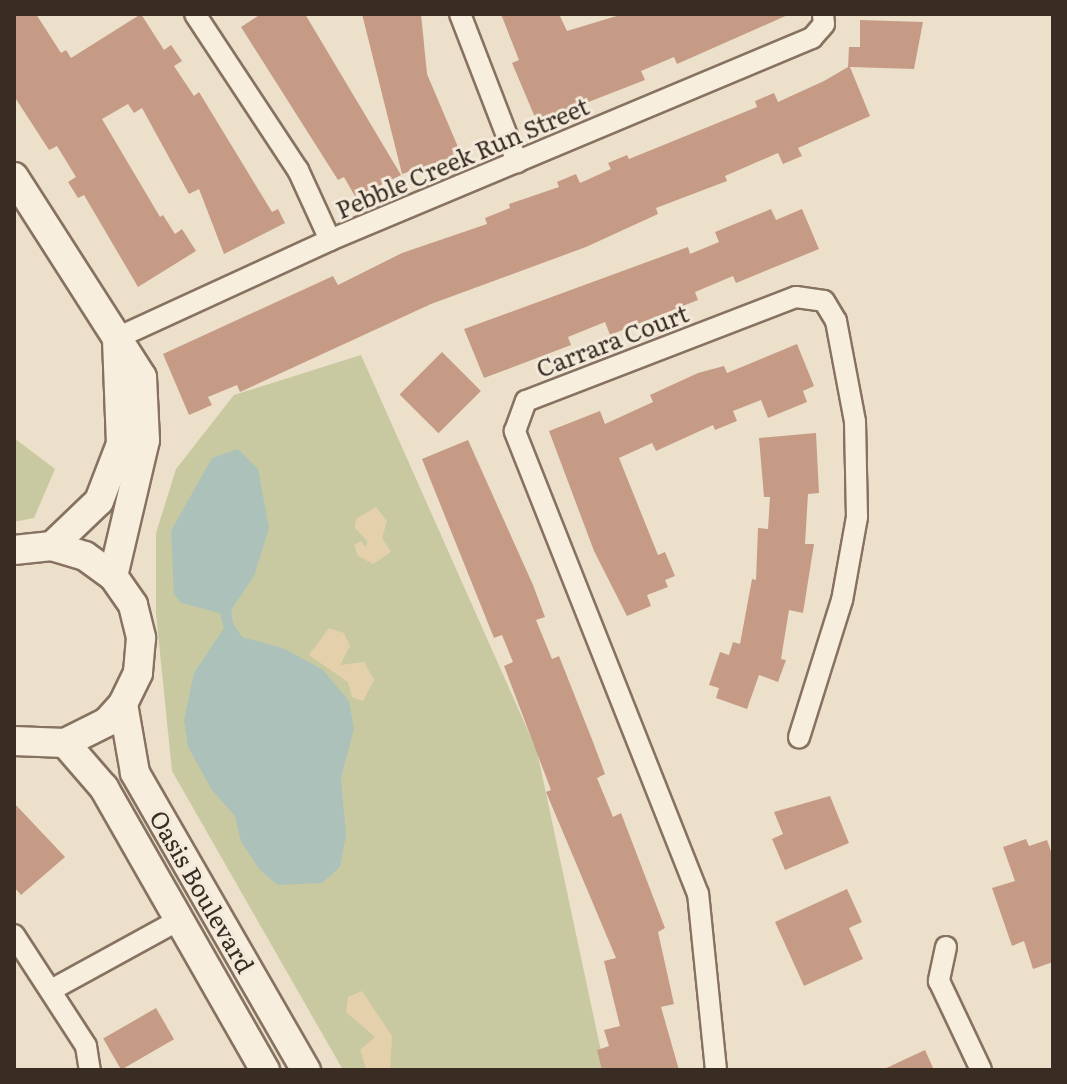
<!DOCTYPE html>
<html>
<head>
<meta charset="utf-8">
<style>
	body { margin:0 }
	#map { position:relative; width:1067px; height:1084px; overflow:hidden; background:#ece0cb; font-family:Literata,serif }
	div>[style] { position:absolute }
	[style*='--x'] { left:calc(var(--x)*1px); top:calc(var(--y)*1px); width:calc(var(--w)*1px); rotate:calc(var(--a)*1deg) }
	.green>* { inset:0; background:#c8c9a0 }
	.sand>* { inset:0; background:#e4d1ac }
	.water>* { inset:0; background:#abc1b9 }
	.building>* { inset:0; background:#c69b85; transform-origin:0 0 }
	.roads { filter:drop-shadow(2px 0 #877261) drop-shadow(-2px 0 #877261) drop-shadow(0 2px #877261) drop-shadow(0 -2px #877261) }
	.street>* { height:20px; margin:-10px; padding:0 10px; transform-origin:10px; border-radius:10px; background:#f7eede }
	.secondary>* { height:28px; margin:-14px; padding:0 14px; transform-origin:14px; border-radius:14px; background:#f7eede }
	span { translate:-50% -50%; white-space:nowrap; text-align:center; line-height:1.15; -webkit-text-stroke:6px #f4eadb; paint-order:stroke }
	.street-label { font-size:24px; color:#392c23 }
	.frame { position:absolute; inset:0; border:16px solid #392c23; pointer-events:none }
</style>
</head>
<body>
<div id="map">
	<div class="green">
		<div style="clip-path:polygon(361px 355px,537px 751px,605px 1070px,343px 1070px,172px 771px,156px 614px,156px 533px,176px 469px,234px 395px)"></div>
		<div style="clip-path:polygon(14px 438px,55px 469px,34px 518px,14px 522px)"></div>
	</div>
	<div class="sand">
		<div style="clip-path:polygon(376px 507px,387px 521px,382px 538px,391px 552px,373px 564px,358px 556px,354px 545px,361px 541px,365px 547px,368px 542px,355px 528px,356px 519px)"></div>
		<div style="clip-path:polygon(329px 628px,344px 633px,350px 646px,340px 665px,364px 662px,374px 680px,363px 701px,352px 697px,348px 682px,309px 655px)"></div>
		<div style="clip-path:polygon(362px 991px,392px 1036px,390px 1070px,366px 1068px,360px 1050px,375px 1037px,346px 1012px,348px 997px)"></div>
	</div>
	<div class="water">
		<div style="clip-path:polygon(238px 449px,258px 469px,269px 528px,254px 576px,231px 610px,233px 623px,242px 637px,285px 649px,323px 670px,349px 701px,354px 729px,341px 778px,346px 835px,340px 867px,322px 883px,278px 885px,260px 870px,241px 842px,235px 816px,212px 790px,188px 747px,184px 720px,194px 673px,224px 628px,220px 613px,181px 603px,174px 594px,171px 531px,212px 458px)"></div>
	</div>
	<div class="building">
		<div style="clip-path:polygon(14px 14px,36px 14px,61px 53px,66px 50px,71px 58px,141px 14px,164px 50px,171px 45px,182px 61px,174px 66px,194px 96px,199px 92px,272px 212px,278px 209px,285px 223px,224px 254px,199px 189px,189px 194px,142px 108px,134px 113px,128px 104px,102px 119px,160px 217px,163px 215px,175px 234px,182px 229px,196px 251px,138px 287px,84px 195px,78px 198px,68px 182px,76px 177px,57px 146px,49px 150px,14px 96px)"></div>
		<div style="clip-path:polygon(261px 14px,305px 14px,401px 175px,356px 198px,344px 177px,338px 180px,241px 27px)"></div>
		<div style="clip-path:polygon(362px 14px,421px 14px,427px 74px,461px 154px,402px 174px)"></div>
		<div style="clip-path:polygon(501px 14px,559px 14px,567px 31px,623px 14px,790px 14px,677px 64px,674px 57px,641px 71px,645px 80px,537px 122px,512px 63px,519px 60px)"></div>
		<div style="clip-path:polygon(860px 20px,923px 22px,914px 69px,850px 67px,870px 116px,798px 148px,802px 156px,783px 164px,778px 153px,725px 176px,727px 181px,656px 208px,658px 214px,586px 247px,431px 304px,240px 392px,237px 385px,208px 397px,212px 405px,189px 415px,163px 354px,333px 276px,338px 285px,402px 253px,487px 224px,485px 218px,510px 208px,509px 204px,559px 187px,557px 182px,576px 174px,580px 183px,611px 169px,608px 163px,627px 155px,629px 159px,757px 107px,755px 101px,774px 93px,778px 102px,824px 81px,848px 67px,849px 47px,860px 47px)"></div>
		<div style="clip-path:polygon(771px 209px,776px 220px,802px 209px,819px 249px,736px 283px,733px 276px,695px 292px,698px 300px,610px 335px,605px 322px,568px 337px,571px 345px,484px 378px,464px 329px,688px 247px,690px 254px,719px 242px,715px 232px)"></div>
		<div style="clip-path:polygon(797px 344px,814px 386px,803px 391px,807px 402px,768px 418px,761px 400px,733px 411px,737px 421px,715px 430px,713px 425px,656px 451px,652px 443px,619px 458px,658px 555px,665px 552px,675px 576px,665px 580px,668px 587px,647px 595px,651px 606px,627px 616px,594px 551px,549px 431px,600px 411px,605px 424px,653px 402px,650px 395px,698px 373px,724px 366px,727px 373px)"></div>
		<div style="left:442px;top:352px;width:55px;height:60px;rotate:45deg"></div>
		<div style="clip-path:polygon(816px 433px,819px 493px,808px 494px,805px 544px,814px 544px,803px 613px,789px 610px,781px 659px,786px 660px,778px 682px,759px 675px,747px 709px,716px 698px,719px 688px,709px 685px,720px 652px,729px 655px,733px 642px,740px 644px,752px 579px,756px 580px,758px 528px,768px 529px,770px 497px,764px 497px,759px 438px)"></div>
		<div style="clip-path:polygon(468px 440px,533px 585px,545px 617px,536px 620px,552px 659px,559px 656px,593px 742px,605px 774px,597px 778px,613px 817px,621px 813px,665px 928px,658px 932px,674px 1004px,661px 1007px,679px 1070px,602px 1070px,597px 1050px,609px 1046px,604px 1030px,620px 1026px,604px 961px,616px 958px,546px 792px,551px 790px,504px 666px,513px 662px,502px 635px,494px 638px,422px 459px)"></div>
		<div style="clip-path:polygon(830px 796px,849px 843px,785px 870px,772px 839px,783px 834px,774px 812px)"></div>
		<div style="clip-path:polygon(14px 803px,65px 857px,21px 895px,14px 887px)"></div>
		<div style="clip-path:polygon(1026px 839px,1029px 846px,1047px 840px,1053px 857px,1053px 962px,1033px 969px,1024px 941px,1012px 946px,992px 888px,1015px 881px,1003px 847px)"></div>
		<div style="clip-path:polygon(847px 889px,862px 922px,849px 928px,863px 959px,804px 986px,775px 922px)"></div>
		<div style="left:156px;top:1008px;width:36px;height:61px;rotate:60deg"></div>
		<div style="clip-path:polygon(925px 1050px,934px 1070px,882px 1070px)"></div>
	</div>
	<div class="roads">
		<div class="street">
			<div style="--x:195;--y:14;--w:187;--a:56.6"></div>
			<div style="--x:298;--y:170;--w:77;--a:65.4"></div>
			<div style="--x:460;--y:14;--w:159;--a:68.9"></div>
			<div style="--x:117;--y:338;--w:234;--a:-24.7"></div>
			<div style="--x:330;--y:240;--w:523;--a:-22.74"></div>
			<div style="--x:812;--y:38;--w:18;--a:-49"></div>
			<div style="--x:824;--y:24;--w:10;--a:-96"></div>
			<div style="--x:14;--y:935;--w:132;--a:57"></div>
			<div style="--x:86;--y:1046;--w:24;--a:81"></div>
			<div style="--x:946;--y:947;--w:35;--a:102"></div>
			<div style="--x:939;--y:981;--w:98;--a:64.7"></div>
			<div style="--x:53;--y:989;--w:144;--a:-28.7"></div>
			<div style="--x:716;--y:1070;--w:177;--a:-95.8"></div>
			<div style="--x:698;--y:894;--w:498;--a:-111.6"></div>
			<div style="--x:515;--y:431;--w:32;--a:-70"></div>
			<div style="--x:526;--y:401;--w:289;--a:-21.1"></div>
			<div style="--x:796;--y:297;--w:28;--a:8"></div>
			<div style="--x:824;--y:301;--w:23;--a:59"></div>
			<div style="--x:836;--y:321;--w:103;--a:79.3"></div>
			<div style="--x:855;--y:422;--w:95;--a:88.8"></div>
			<div style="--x:857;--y:517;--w:84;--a:100.2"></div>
			<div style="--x:842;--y:600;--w:144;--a:107.4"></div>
		</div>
		<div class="secondary">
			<div style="--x:14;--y:177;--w:237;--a:57.4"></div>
			<div style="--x:142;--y:377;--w:63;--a:87.3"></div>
			<div style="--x:145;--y:440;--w:140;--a:103.2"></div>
			<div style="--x:52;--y:546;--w:65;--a:-43.8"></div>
			<div style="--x:99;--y:501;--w:61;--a:-68.9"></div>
			<div style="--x:121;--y:444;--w:106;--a:-92.2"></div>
			<div style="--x:14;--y:550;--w:38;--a:-6"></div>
			<div style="--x:52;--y:546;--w:34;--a:17"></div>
			<div style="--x:85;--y:556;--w:34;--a:36"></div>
			<div style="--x:113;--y:576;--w:35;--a:55"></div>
			<div style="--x:133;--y:605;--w:34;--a:76"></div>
			<div style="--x:141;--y:638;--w:35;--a:95"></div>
			<div style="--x:138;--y:673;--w:34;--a:116"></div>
			<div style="--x:123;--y:704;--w:24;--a:132"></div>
			<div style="--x:107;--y:722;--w:47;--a:153.4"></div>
			<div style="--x:65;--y:743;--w:51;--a:-177.8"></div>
			<div style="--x:123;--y:704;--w:70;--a:80.1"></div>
			<div style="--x:135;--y:773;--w:343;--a:60.1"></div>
			<div style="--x:65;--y:743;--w:60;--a:49.1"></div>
			<div style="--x:104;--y:788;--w:325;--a:60.3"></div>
		</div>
	</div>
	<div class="street-label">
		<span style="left:462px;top:157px;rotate:-23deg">Pebble Creek Run Street</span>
		<span style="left:612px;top:340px;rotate:-21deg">Carrara Court</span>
		<span style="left:203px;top:891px;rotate:60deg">Oasis Boulevard</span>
	</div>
	<div class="frame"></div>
</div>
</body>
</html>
